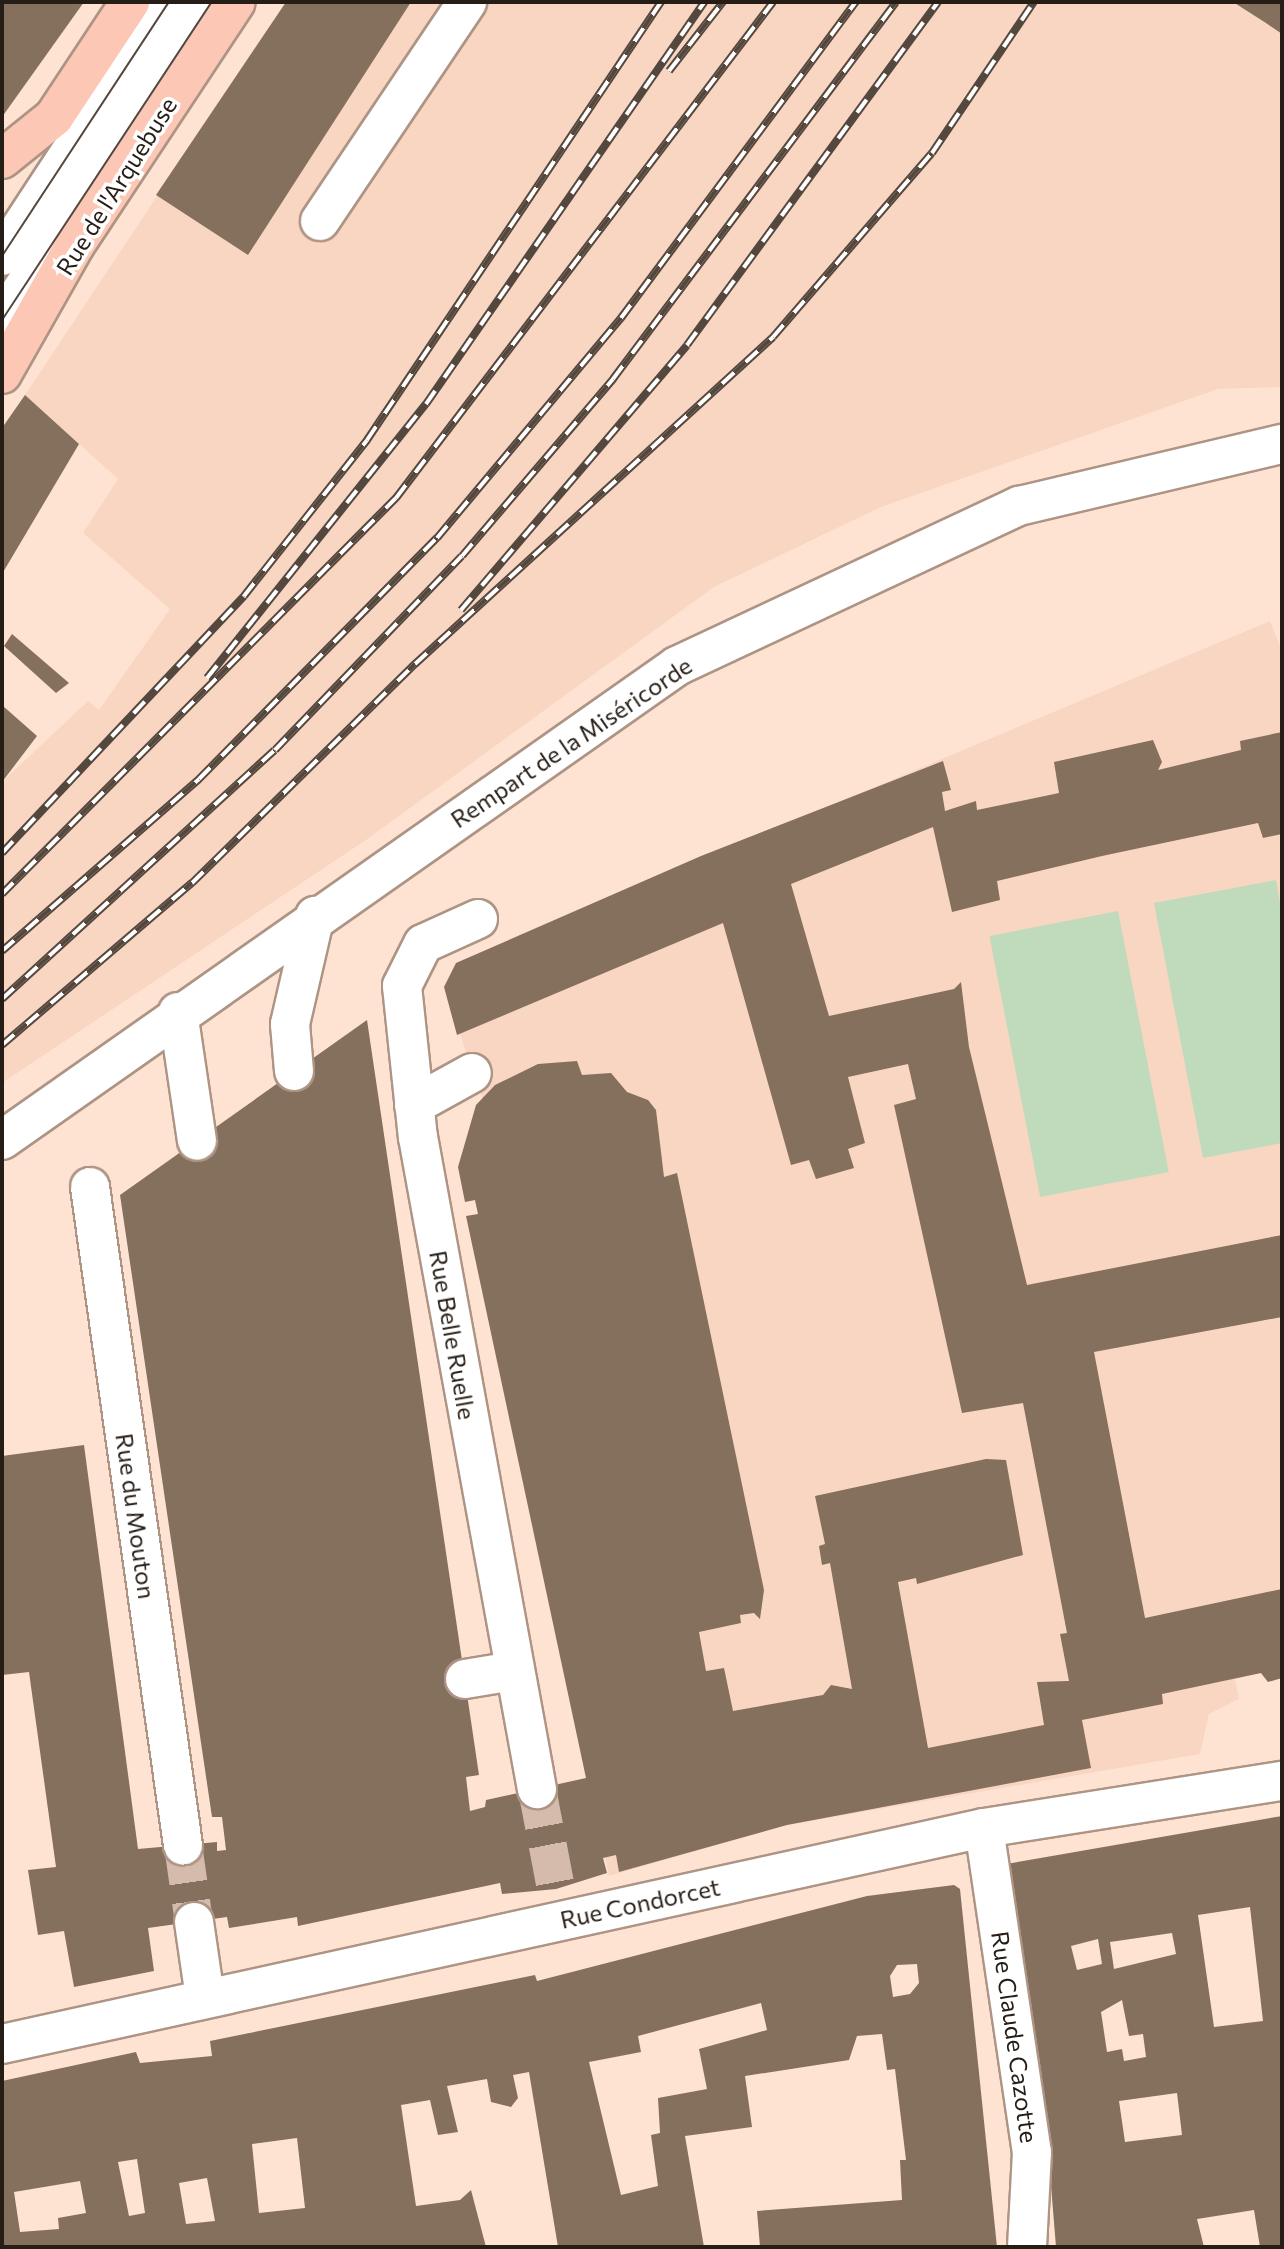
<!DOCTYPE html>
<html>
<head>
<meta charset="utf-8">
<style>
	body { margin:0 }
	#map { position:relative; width:1284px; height:2249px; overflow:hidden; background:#ffe3d2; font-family:Commissioner,sans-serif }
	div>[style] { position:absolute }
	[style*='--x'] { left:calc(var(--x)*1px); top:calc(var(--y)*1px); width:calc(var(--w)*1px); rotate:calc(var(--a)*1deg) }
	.built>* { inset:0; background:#f9d6c2 }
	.green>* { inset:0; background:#bfdbbb; transform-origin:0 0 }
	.building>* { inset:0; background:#84705c }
	.minor-tunnel>* { height:38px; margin-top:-19px; transform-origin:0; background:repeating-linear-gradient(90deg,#d4bbac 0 38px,transparent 0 57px) }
	.roads { filter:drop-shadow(2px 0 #ad9484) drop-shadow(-2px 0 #ad9484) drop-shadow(0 2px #ad9484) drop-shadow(0 -2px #ad9484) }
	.minor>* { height:38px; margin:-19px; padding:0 19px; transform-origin:19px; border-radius:19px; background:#fff }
	.major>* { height:38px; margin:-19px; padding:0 19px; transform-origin:19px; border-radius:19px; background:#fdc7b5 }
	.tram>* { height:2px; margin:-1px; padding:0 1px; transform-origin:1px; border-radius:1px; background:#54473e }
	.rail>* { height:8px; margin-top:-4px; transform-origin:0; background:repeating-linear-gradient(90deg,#fff 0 16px,#54473e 0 32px); box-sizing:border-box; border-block:2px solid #54473e }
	span { translate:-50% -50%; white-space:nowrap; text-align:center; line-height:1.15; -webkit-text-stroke:7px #fff; paint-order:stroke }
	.street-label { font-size:24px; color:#261d16 }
	.frame { position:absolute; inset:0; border:4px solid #261d16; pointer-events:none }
</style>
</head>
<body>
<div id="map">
	<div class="built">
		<div style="clip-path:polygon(286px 2px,1282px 2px,1282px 387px,1218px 389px,881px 507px,714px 587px,366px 840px,2px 1083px,2px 782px,88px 701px,99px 710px,170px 609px,83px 533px,118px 479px,25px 395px)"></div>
		<div style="clip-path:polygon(1270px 621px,1282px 651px,1282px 1678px,1268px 1682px,1260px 1673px,1235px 1679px,1239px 1699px,1209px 1714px,1200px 1754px,787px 1825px,609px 1876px,478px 1214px,475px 1200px,465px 1202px,458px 1167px,482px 1098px,444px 987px,456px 963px)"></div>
	</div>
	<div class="green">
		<div style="clip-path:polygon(1276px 880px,1282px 914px,1282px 1143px,1203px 1158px,1154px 903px)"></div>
		<div style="left:1118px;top:911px;width:266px;height:131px;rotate:79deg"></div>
	</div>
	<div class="building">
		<div style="clip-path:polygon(2px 2px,84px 2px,2px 117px)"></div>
		<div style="clip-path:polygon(286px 2px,411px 2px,248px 255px,156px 195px)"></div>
		<div style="clip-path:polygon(1233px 2px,1282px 2px,1282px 34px,1266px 23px)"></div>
		<div style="clip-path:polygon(25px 395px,79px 444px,2px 574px,2px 428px)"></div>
		<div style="clip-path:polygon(12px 634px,69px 683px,56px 693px,4px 646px)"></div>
		<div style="clip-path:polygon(3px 706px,37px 736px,2px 782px,2px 707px)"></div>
		<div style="clip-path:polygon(1282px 732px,1282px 834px,1263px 838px,1258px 823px,1102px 856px,997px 881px,1000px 900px,952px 912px,933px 827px,791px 884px,829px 1016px,954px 989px,961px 982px,969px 1047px,1027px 1285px,1282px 1235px,1282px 1317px,1094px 1352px,1145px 1618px,1282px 1589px,1282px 1678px,1268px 1682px,1261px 1673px,1162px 1694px,1163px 1704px,1082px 1720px,1091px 1768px,787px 1825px,619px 1872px,616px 1855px,603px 1858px,607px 1873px,556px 1889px,502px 1894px,500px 1883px,298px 1926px,297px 1917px,229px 1928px,227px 1917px,148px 1928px,154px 1971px,74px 1987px,64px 1931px,38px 1935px,28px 1870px,56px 1867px,29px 1672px,2px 1675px,2px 1456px,84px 1445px,138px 1849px,217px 1842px,217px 1851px,226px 1850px,222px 1817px,212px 1817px,120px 1195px,367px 1020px,479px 1775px,466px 1777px,470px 1811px,485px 1807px,486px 1800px,586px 1778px,466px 1216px,478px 1214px,475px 1200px,465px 1202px,458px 1167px,476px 1105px,495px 1085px,538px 1064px,577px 1061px,582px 1075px,611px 1073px,627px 1092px,648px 1100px,656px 1110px,664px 1177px,677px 1173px,764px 1590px,760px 1619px,754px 1613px,740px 1615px,741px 1623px,699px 1632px,706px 1671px,724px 1668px,733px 1711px,823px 1695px,831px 1685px,852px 1689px,830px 1563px,822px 1565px,819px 1546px,825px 1544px,815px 1496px,986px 1459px,1006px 1460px,1023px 1555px,917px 1584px,916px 1578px,898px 1582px,928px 1748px,1044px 1725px,1037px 1682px,1069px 1681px,1060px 1634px,1067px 1633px,1023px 1403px,962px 1413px,894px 1105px,916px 1099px,908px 1064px,848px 1077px,865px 1143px,848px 1149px,854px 1168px,816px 1179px,809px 1160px,791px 1165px,723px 923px,457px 1035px,444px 987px,456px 963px,701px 856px,943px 761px,951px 790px,942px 792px,945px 811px,976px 801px,977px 810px,1059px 793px,1054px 762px,1153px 740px,1162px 762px,1158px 770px,1241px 750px,1240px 741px)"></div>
		<div style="clip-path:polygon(evenodd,1282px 1816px,1282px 2247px,1260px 2247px,1254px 2210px,1197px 2219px,1204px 2247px,1056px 2247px,1043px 2087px,1006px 1864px,1282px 1816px,1250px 1907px,1263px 2021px,1214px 2027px,1198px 1915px,1250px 1907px,1282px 1816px,1172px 1933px,1176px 1954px,1114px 1969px,1110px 1942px,1172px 1933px,1282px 1816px,1098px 1939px,1102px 1964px,1077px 1970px,1071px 1946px,1098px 1939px,1282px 1816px,1122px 2000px,1129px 2036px,1143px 2034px,1146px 2057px,1124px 2061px,1122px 2049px,1107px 2052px,1101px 2012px,1122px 2000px,1282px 1816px,1177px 2093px,1182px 2135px,1125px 2142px,1119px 2101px,1177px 2093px)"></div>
		<div style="clip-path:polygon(evenodd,954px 1885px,960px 1889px,997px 2247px,760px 2247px,757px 2211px,902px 2200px,900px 2160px,906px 2160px,895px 2069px,887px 2070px,882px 2034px,857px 2036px,849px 2060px,745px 2076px,752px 2127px,685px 2136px,704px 2247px,558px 2247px,529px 2072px,513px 2075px,518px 2098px,511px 2107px,491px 2102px,487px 2079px,447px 2086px,458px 2132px,438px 2135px,430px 2100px,401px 2105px,416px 2206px,460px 2200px,471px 2190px,486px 2247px,2px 2247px,2px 2081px,136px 2052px,140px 2063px,212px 2056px,210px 2041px,535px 1975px,537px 1981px,867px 1896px,954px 1885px,917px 1964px,919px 1983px,910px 1994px,893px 1997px,890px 1976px,897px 1965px,917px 1964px,954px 1885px,761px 2003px,767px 2030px,699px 2049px,707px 2089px,658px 2098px,660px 2133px,651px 2135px,658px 2186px,621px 2195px,589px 2062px,641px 2052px,638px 2036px,761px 2003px,954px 1885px,297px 2138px,305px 2208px,259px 2213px,252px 2144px,297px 2138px,954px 1885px,137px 2159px,145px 2213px,129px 2216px,118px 2162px,137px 2159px,954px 1885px,207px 2178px,215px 2221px,186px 2224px,179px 2183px,207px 2178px,954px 1885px,80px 2181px,86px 2213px,58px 2218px,59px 2229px,20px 2232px,14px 2192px,80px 2181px)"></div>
	</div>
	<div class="minor-tunnel">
		<div style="--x:537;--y:1789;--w:102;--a:79.2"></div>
		<div style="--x:183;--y:1845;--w:78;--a:81.9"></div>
	</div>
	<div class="roads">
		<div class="minor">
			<div style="--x:320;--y:221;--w:264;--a:-56.1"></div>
			<div style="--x:2;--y:256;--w:304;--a:-56.7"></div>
			<div style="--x:2;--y:320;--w:381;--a:-56.6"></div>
			<div style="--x:478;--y:919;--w:60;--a:155.6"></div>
			<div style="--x:423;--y:944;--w:47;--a:116.6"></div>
			<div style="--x:402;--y:986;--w:152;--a:84"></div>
			<div style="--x:418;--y:1137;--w:663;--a:79.66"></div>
			<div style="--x:178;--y:1012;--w:130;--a:81.6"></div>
			<div style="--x:294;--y:1071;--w:47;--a:-94.9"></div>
			<div style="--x:290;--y:1024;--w:111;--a:-77"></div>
			<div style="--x:414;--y:1105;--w:66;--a:-28.9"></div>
			<div style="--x:2;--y:1140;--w:825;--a:-35.08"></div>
			<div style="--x:677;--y:666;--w:378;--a:-25.1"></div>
			<div style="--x:1019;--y:506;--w:270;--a:-13.3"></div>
			<div style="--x:90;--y:1187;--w:665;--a:81.96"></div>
			<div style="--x:465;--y:1679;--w:49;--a:-9.5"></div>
			<div style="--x:984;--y:1828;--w:328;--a:81.6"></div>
			<div style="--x:1032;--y:2152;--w:95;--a:93"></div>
			<div style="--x:194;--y:1922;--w:76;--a:81.7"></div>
			<div style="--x:2;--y:2044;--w:1005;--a:-12.41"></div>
			<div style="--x:984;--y:1828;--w:302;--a:-9"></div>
		</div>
		<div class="major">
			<div style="--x:2;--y:159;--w:67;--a:-38.9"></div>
			<div style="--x:54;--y:117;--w:138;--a:-56.5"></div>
			<div style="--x:2;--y:374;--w:148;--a:-60.5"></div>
			<div style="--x:75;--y:245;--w:291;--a:-56.5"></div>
		</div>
	</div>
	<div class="tram">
		<div style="--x:2;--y:256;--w:304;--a:-56.7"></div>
		<div style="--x:2;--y:320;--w:381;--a:-56.6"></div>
	</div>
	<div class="rail">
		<div style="--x:669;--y:71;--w:88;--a:-52"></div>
		<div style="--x:461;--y:610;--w:348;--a:-49.5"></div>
		<div style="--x:687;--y:345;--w:425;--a:-53.8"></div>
		<div style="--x:207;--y:678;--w:351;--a:-51.4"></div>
		<div style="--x:426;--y:404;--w:489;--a:-55.3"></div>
		<div style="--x:2;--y:853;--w:353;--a:-46.7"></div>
		<div style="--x:244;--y:596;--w:199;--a:-51.7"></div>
		<div style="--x:367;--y:440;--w:528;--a:-56.13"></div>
		<div style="--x:2;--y:894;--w:559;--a:-45.15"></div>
		<div style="--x:396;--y:498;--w:623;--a:-52.76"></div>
		<div style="--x:2;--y:951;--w:262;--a:-41.1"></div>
		<div style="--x:199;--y:779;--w:339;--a:-45.4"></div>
		<div style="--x:437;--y:538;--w:287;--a:-50.1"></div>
		<div style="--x:621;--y:318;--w:394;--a:-53.4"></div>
		<div style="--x:2;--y:999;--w:369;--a:-42.4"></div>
		<div style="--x:275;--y:750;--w:269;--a:-46.1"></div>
		<div style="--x:462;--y:556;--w:233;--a:-49.5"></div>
		<div style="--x:613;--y:379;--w:471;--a:-53.1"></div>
		<div style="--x:2;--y:1045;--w:250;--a:-40.5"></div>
		<div style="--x:192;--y:883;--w:313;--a:-44.5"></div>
		<div style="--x:415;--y:664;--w:485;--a:-42.4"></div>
		<div style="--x:773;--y:337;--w:243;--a:-49.2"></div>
		<div style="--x:932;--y:153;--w:182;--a:-56"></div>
	</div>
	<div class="street-label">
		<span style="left:116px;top:186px;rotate:-58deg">Rue de l'Arquebuse</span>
		<span style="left:571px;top:742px;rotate:-34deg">Rempart de la Miséricorde</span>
		<span style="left:453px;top:1335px;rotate:80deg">Rue Belle Ruelle</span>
		<span style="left:136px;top:1516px;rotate:82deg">Rue du Mouton</span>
		<span style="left:640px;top:1903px;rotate:-12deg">Rue Condorcet</span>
		<span style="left:1015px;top:2037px;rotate:82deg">Rue Claude Cazotte</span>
	</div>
	<div class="frame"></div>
</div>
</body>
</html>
